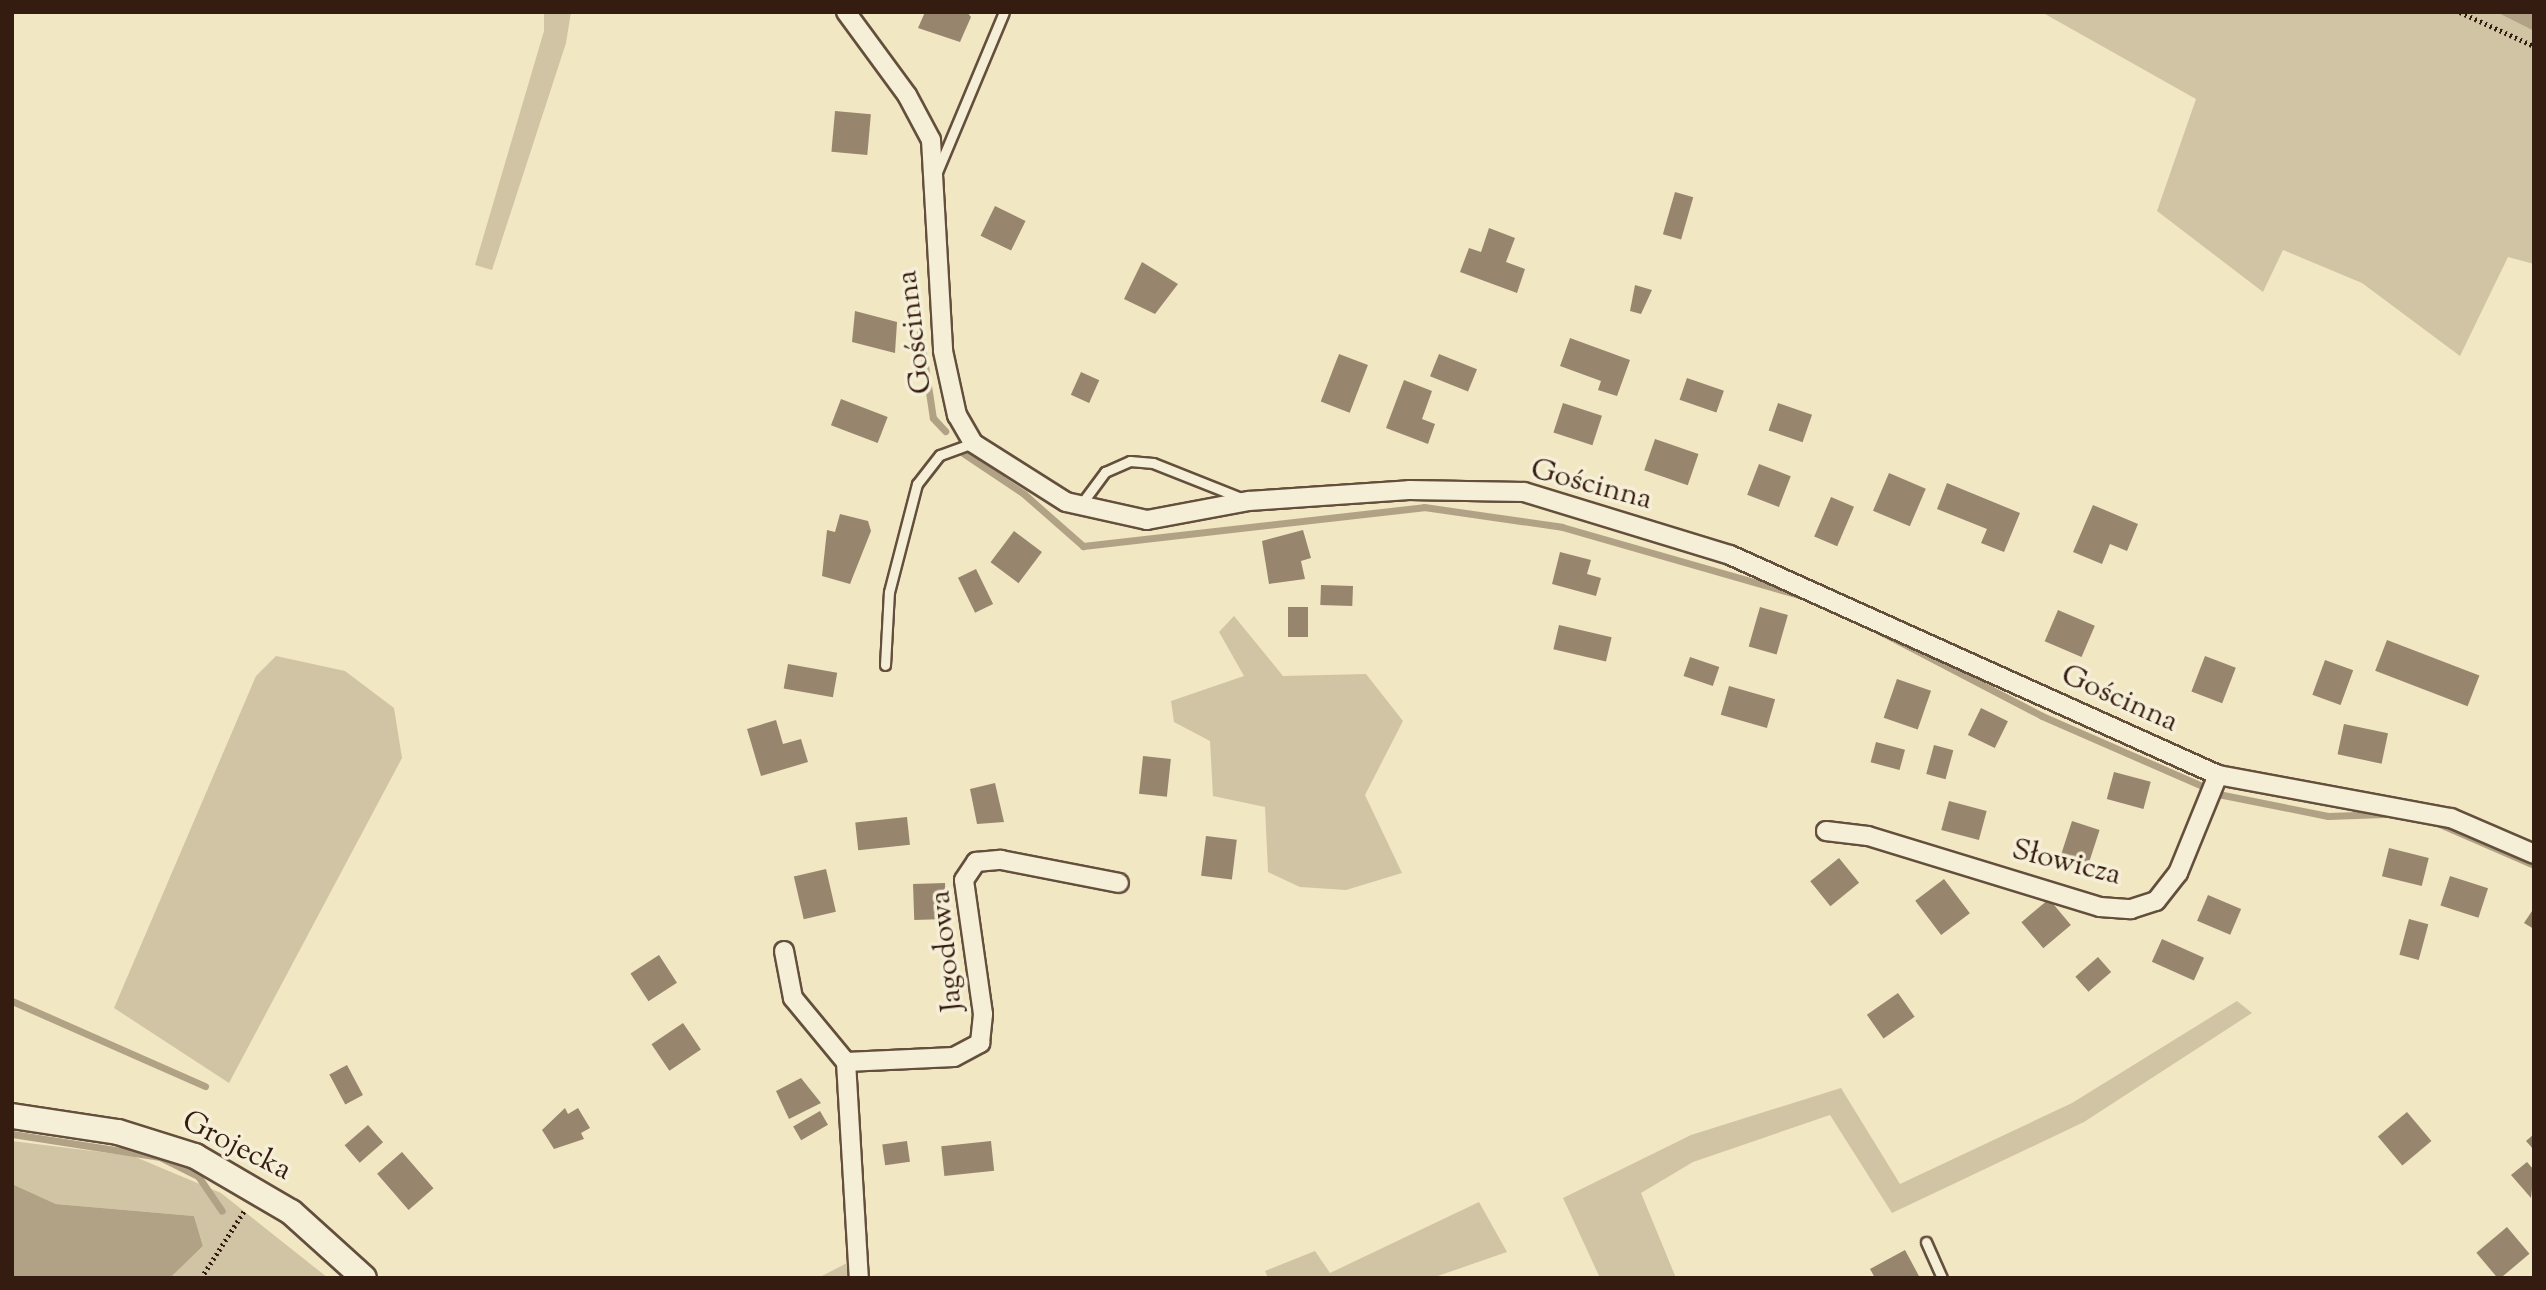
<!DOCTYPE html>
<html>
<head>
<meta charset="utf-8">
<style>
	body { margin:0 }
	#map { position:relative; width:2546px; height:1290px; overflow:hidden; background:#f1e7c3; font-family:"Sorts Mill Goudy",serif }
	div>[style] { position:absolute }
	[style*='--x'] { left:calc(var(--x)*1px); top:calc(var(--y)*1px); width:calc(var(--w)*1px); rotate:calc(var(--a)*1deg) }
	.green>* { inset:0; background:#d1c4a5 }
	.water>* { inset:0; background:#b1a286 }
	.stream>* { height:7px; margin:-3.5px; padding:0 3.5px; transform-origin:3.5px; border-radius:3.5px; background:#b1a286 }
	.building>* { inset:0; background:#97866d; transform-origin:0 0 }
	.path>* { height:4.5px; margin-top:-2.25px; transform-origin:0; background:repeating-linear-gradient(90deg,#351c10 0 2px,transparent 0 5.5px) }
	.roads { filter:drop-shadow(2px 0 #644f3d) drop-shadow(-2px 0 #644f3d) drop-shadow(0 2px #644f3d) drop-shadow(0 -2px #644f3d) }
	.lane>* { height:9px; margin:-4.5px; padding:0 4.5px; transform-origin:4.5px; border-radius:4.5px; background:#f6efd8 }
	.street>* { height:18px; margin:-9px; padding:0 9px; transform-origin:9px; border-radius:9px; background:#f6efd8 }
	.secondary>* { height:24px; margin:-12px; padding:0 12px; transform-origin:12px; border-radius:12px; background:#f6efd8 }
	span { translate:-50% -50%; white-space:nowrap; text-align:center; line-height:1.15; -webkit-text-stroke:7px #f6efd8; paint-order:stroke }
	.street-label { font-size:30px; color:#351c10 }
	.frame { position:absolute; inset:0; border:14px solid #351c10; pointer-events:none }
</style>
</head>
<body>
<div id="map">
	<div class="green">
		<div style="clip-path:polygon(544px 12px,571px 12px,566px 43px,492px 270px,475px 265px,544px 31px)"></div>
		<div style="clip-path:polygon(2496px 12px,2534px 31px,2534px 264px,2508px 257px,2460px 356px,2362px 283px,2283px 250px,2263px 292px,2157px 211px,2196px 99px,2045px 14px)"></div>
		<div style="clip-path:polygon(1234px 616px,1283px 676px,1366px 674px,1403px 721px,1365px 795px,1402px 873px,1346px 890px,1300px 887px,1268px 872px,1265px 807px,1213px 796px,1210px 741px,1174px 722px,1171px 701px,1244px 676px,1219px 632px)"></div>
		<div style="clip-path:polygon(276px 656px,345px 671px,394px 708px,402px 758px,229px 1083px,114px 1008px,256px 676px)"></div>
		<div style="clip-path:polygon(2237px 1001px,2252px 1013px,2084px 1122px,1892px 1213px,1830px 1115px,1693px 1162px,1641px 1193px,1676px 1278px,1600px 1278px,1563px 1198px,1691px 1135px,1841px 1088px,1900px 1184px,2072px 1103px)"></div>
		<div style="clip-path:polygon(12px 1141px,133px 1156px,221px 1193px,328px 1278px,170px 1278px,203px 1246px,194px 1216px,56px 1204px,12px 1184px)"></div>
		<div style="clip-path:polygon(1479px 1202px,1507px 1252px,1432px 1278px,1268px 1278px,1265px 1271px,1315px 1251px,1330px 1273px)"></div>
		<div style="clip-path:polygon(847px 1263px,847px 1278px,818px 1278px)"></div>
	</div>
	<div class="water">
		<div style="clip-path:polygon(2496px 12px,2534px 12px,2534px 31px)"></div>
		<div style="clip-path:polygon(12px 1184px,56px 1204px,194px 1216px,203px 1246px,170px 1278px,12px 1278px)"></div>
	</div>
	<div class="stream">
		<div style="--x:914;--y:293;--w:126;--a:81.4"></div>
		<div style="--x:933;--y:418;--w:18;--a:47"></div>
		<div style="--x:963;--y:453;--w:73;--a:33.9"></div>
		<div style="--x:1024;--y:494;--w:79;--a:41.4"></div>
		<div style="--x:1083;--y:546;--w:343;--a:-6.5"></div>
		<div style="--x:1424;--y:507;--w:139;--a:8.2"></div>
		<div style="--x:1562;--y:527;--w:250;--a:16"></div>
		<div style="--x:1877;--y:630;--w:186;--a:27.5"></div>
		<div style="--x:2042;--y:716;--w:197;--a:23.6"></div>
		<div style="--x:2223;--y:795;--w:107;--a:11.3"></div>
		<div style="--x:2328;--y:816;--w:57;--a:-2"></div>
		<div style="--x:2435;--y:822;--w:108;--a:23.5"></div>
		<div style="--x:12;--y:1001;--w:211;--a:23.8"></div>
		<div style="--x:12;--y:1134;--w:150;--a:8.8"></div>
		<div style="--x:160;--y:1157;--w:42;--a:26.6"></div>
		<div style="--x:198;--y:1176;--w:42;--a:55.6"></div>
	</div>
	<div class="building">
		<div style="clip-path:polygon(925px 12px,967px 12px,971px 17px,960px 42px,918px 28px)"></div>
		<div style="left:835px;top:111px;width:36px;height:41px;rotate:5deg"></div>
		<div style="left:1675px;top:192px;width:19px;height:44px;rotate:16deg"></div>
		<div style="left:995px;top:206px;width:34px;height:33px;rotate:26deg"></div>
		<div style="clip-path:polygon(1489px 228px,1515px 238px,1506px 262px,1525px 269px,1517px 293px,1460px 272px,1469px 248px,1481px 252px)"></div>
		<div style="clip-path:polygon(1142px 262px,1178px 284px,1155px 314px,1124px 299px)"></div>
		<div style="clip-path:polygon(1635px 285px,1652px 290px,1641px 314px,1630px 311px)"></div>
		<div style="clip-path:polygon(855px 311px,897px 322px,895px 353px,852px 342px)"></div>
		<div style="clip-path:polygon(1570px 338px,1630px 360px,1617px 396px,1598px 390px,1601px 381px,1560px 366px)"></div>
		<div style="left:1339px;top:354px;width:31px;height:51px;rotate:21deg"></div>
		<div style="left:1439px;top:354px;width:41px;height:24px;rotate:22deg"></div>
		<div style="left:1081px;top:372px;width:20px;height:25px;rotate:24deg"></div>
		<div style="left:1687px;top:378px;width:39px;height:23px;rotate:19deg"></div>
		<div style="clip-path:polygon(1404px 380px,1432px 391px,1422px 419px,1435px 424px,1428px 444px,1386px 428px)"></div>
		<div style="left:841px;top:399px;width:50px;height:28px;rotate:21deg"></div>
		<div style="left:1563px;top:403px;width:41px;height:31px;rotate:18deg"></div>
		<div style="left:1778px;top:403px;width:36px;height:29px;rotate:19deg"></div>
		<div style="left:1655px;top:439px;width:46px;height:33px;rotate:19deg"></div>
		<div style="left:1759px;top:464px;width:34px;height:33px;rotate:21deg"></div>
		<div style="left:1889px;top:473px;width:40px;height:41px;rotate:23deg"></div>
		<div style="clip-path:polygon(1947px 483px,2020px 513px,2004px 552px,1981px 543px,1987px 529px,1937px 509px)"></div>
		<div style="left:1831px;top:497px;width:25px;height:43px;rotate:23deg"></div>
		<div style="clip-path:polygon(2093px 505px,2138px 524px,2127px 551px,2110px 544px,2102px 564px,2073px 552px)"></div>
		<div style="clip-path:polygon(840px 514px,868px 521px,871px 531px,850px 584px,822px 576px,827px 530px,835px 532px)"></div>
		<div style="clip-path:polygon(1303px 530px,1311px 558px,1301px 561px,1305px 579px,1269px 584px,1262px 541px)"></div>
		<div style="left:1014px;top:531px;width:35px;height:39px;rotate:37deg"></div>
		<div style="clip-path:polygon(1560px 552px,1591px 560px,1587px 574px,1601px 578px,1596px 596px,1552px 584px)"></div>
		<div style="left:976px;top:569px;width:39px;height:20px;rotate:64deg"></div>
		<div style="left:1321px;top:585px;width:32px;height:20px;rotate:2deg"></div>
		<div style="left:1288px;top:607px;width:20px;height:30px"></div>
		<div style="left:1760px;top:607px;width:29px;height:41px;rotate:16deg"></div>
		<div style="left:2058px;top:610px;width:40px;height:34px;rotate:23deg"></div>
		<div style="left:1559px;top:625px;width:54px;height:25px;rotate:13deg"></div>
		<div style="left:2387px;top:640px;width:99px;height:33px;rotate:21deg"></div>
		<div style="left:2205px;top:656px;width:33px;height:38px;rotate:21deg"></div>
		<div style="left:1690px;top:657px;width:31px;height:20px;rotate:19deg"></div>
		<div style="left:2325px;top:660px;width:30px;height:37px;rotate:20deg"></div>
		<div style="left:788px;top:664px;width:50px;height:25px;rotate:10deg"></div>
		<div style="left:1897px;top:679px;width:36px;height:41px;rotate:19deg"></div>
		<div style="left:1729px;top:686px;width:48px;height:30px;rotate:16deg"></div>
		<div style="left:1981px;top:708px;width:30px;height:30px;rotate:26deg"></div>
		<div style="clip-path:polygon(776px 720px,783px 744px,801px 739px,808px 762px,761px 776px,747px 729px)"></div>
		<div style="left:2344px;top:724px;width:45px;height:31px;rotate:12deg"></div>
		<div style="left:1876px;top:742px;width:30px;height:21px;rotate:15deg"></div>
		<div style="left:1934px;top:745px;width:20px;height:30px;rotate:15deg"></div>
		<div style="left:1143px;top:756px;width:28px;height:38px;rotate:6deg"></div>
		<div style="left:2114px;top:772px;width:38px;height:28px;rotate:15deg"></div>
		<div style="clip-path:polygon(995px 783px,1004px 822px,977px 824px,970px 789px)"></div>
		<div style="left:1949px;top:801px;width:39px;height:30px;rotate:15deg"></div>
		<div style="left:907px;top:817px;width:28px;height:52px;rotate:84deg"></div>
		<div style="left:2072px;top:821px;width:29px;height:41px;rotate:18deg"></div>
		<div style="left:1206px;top:836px;width:31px;height:40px;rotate:7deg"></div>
		<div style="left:2389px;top:848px;width:41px;height:29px;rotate:14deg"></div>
		<div style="left:1839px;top:858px;width:32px;height:37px;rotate:51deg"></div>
		<div style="left:826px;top:869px;width:44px;height:33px;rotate:77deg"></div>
		<div style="left:2450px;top:876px;width:40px;height:31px;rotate:18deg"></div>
		<div style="left:1944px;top:879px;width:43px;height:36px;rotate:53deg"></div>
		<div style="left:945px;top:883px;width:36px;height:32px;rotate:88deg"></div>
		<div style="left:2208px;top:895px;width:36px;height:28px;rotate:23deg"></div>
		<div style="left:2049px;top:899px;width:34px;height:36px;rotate:50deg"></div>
		<div style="clip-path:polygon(2534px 908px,2534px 929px,2524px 923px)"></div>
		<div style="left:2409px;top:919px;width:20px;height:37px;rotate:15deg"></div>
		<div style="left:2162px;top:939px;width:46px;height:25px;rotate:24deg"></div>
		<div style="left:659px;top:955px;width:33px;height:34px;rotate:57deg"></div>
		<div style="left:2098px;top:957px;width:20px;height:30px;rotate:49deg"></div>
		<div style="left:1898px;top:993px;width:29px;height:38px;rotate:55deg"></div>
		<div style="left:683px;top:1023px;width:32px;height:38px;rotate:56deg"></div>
		<div style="left:347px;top:1065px;width:34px;height:20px;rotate:62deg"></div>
		<div style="clip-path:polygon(801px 1078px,821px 1103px,789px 1119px,776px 1091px)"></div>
		<div style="clip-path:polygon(565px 1108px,568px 1114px,578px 1108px,590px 1128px,581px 1133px,584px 1139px,554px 1149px,542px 1130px)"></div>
		<div style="left:820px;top:1111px;width:16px;height:31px;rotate:60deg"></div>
		<div style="left:2407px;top:1112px;width:38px;height:38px;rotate:50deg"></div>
		<div style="left:368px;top:1125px;width:23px;height:31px;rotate:49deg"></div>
		<div style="clip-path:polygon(2534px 1134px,2534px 1150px,2526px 1141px)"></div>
		<div style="left:907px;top:1141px;width:21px;height:25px;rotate:82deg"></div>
		<div style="left:991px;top:1141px;width:30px;height:50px;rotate:84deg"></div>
		<div style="left:402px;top:1152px;width:48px;height:33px;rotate:49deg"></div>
		<div style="clip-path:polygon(2527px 1162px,2534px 1170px,2531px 1198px,2511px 1175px)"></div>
		<div style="left:2507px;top:1227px;width:35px;height:40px;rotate:50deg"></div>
		<div style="clip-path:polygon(1905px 1250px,1920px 1278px,1875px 1278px,1870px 1269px)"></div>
	</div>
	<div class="path">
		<div style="--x:2460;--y:12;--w:81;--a:24.7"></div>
		<div style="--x:201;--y:1278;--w:80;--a:-57.3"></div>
	</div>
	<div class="roads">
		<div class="lane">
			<div style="--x:937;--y:172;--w:173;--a:-67.3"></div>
			<div style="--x:1079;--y:507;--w:44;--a:-53.4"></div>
			<div style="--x:1105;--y:472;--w:27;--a:-24"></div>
			<div style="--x:1130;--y:461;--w:23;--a:5"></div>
			<div style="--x:1153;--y:463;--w:98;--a:21.6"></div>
			<div style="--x:885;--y:665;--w:73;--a:-86.9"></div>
			<div style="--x:889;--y:592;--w:112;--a:-75.5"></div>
			<div style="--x:917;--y:484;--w:37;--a:-52"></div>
			<div style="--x:940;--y:455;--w:35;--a:-20"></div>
			<div style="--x:1926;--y:1242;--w:39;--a:66"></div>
		</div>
		<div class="street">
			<div style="--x:846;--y:12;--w:103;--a:53.7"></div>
			<div style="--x:907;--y:95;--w:51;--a:61.9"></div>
			<div style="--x:931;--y:140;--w:211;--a:86.7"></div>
			<div style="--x:943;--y:351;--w:66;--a:77.7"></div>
			<div style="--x:957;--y:415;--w:32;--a:60"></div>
			<div style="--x:973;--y:443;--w:110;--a:32.4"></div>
			<div style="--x:1066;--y:502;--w:83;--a:12.5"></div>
			<div style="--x:1147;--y:520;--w:104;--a:-10.6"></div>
			<div style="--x:1249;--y:501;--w:160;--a:-3.9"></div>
			<div style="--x:1409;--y:490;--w:115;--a:1"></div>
			<div style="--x:1524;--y:492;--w:215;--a:17"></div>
			<div style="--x:1730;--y:555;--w:535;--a:24.27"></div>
			<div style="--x:2218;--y:775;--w:237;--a:10.5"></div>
			<div style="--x:2451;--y:818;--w:90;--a:23.4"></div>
			<div style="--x:1826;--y:831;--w:42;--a:6.8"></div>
			<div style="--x:1868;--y:836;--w:243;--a:17"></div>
			<div style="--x:2100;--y:907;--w:31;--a:4"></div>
			<div style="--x:2131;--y:909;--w:26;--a:-18"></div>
			<div style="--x:2156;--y:901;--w:36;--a:-52"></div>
			<div style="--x:2178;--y:873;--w:106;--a:-67.8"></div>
			<div style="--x:784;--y:951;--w:48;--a:79.2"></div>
			<div style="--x:793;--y:998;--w:83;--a:50.4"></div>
			<div style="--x:846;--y:1062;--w:216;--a:86.6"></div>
			<div style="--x:846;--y:1062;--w:108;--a:-2.7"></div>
			<div style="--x:954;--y:1057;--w:30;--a:-28"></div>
			<div style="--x:980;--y:1043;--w:29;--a:-84"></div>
			<div style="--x:983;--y:1014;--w:135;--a:-98.1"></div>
			<div style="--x:964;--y:880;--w:22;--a:-56"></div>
			<div style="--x:976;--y:862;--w:25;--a:-5"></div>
			<div style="--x:1001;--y:860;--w:120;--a:11"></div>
		</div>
		<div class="secondary">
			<div style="--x:12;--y:1116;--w:107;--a:8.6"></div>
			<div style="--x:118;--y:1132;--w:81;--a:17.3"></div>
			<div style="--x:195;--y:1156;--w:111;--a:30.3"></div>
			<div style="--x:291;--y:1212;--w:98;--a:42.1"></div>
		</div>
	</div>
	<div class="street-label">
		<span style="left:916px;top:332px;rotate:-97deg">Gościnna</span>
		<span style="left:1591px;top:486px;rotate:15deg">Gościnna</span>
		<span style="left:2119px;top:700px;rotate:24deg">Gościnna</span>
		<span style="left:2066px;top:864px;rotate:14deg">Słowicza</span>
		<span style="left:948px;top:951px;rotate:-96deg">Jagodowa</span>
		<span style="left:236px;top:1147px;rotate:27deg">Grojecka</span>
	</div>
	<div class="frame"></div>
</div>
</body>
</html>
